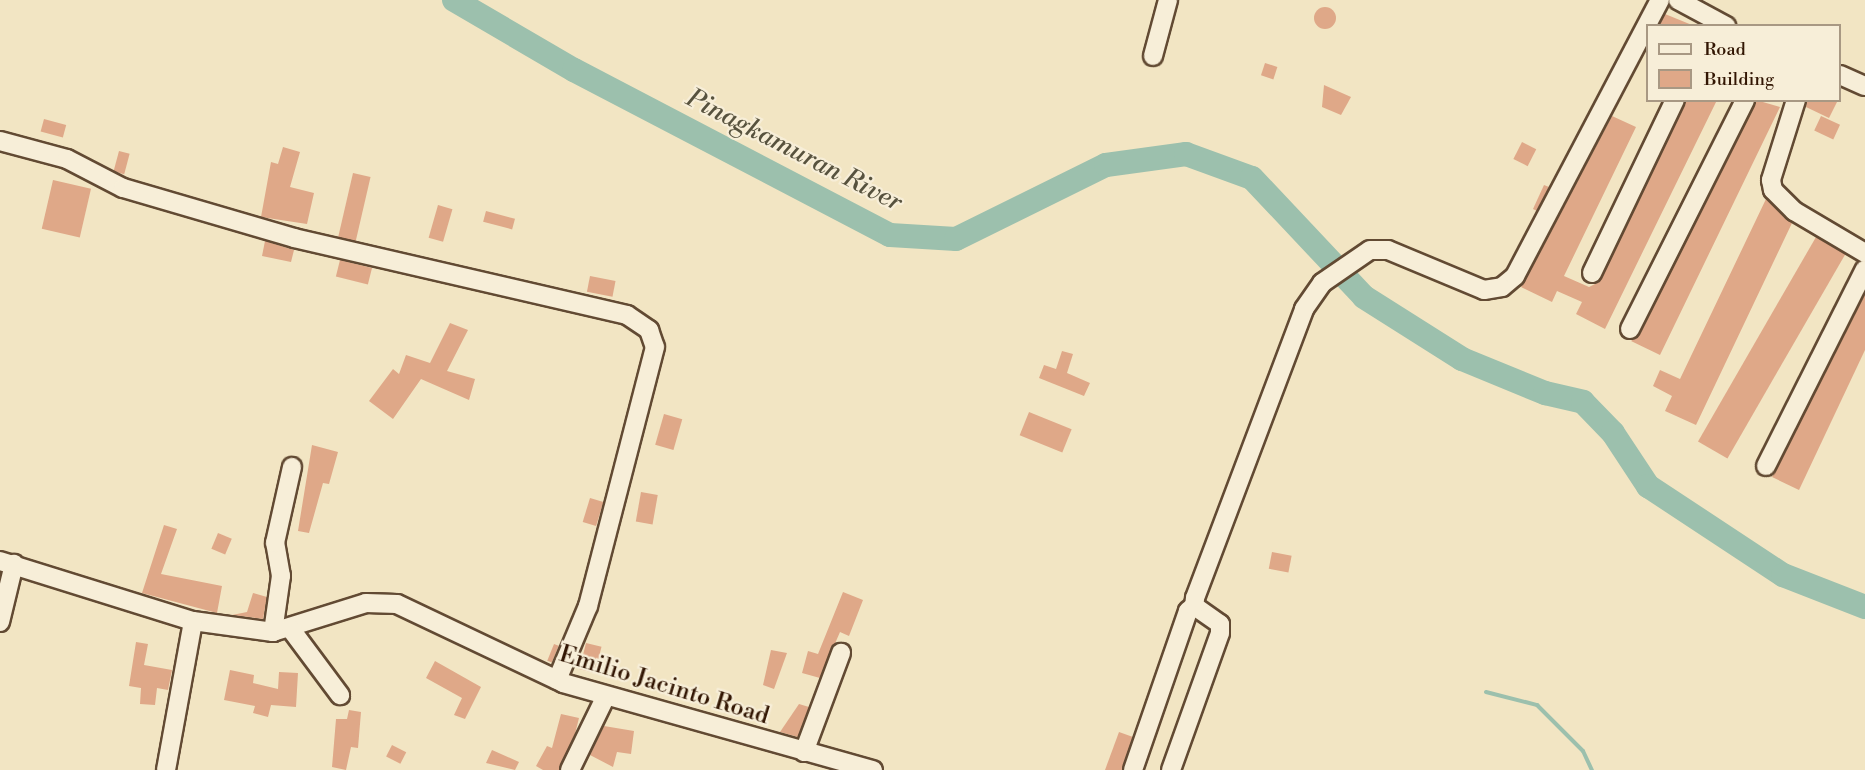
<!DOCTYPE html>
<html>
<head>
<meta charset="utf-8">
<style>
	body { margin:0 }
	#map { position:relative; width:1865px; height:770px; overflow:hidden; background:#f2e5c3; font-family:"Libre Bodoni",serif }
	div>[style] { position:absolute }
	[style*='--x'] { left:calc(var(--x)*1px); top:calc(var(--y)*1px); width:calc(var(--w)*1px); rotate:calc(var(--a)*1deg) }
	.stream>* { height:4px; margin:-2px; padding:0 2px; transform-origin:2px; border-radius:2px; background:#9cc0ad }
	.river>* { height:24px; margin:-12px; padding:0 12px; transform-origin:12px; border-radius:12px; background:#9cc0ad }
	.building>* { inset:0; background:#dfa888; transform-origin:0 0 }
	.round { border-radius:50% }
	.roads { filter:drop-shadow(2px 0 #624a33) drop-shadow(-2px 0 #624a33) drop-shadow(0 2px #624a33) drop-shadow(0 -2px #624a33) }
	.minor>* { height:18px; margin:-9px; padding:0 9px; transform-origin:9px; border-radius:9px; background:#f7eed8 }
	span { translate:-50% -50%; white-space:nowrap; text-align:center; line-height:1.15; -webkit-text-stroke:4.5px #f7eed8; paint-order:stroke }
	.street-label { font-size:24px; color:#321603 }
	.water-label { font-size:26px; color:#57523e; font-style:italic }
	.legend { position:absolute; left:1646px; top:24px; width:195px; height:78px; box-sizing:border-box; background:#f7eed8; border:2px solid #a89883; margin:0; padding:8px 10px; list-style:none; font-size:18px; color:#321603 }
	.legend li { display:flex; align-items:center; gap:12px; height:30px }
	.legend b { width:30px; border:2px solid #a89883 }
</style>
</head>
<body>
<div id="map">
	<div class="stream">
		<div style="--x:1486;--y:692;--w:53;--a:14.3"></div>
		<div style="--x:1537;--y:705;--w:65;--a:45"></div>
		<div style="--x:1583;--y:751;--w:21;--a:65"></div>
	</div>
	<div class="river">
		<div style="--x:454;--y:0;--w:139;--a:30.3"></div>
		<div style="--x:574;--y:70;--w:356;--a:27.6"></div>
		<div style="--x:890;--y:235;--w:66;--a:3.5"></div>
		<div style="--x:956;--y:239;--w:167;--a:-26.3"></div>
		<div style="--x:1106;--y:165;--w:81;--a:-7.8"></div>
		<div style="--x:1186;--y:154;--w:70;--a:20"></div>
		<div style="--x:1252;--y:178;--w:163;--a:46.7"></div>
		<div style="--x:1364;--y:297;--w:116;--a:32.3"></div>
		<div style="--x:1462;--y:359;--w:90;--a:22.3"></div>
		<div style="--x:1545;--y:393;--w:39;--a:13"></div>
		<div style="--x:1583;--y:402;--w:43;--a:45.9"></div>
		<div style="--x:1613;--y:433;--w:64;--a:56.6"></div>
		<div style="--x:1648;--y:486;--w:162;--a:33.4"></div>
		<div style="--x:1783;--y:575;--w:88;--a:21.3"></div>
	</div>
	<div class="building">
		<div class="round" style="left:1314px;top:7px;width:22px;height:22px"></div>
		<div style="clip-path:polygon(1665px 14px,1692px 25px,1692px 26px,1659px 26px)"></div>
		<div style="left:1265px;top:63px;width:13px;height:13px;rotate:18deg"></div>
		<div style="clip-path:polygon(1324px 85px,1351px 97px,1341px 115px,1322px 107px)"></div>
		<div style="clip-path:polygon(1686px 100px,1717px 100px,1605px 329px,1576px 314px,1582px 302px,1557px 291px,1552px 302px,1521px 287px,1612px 116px,1636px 127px,1564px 276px,1589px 287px,1599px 282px)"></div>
		<div style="clip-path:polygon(1756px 100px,1780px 107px,1660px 355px,1631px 341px,1640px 334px)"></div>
		<div style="clip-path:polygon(1807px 100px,1838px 100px,1829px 118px,1806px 107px)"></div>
		<div style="left:1821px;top:116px;width:21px;height:16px;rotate:25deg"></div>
		<div style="left:44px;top:119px;width:23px;height:13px;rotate:15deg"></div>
		<div style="left:1522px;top:142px;width:16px;height:19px;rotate:27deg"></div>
		<div style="clip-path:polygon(283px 147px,300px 152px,290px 187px,314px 193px,307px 224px,261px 217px,271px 162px,278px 164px)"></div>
		<div style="left:119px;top:151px;width:11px;height:21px;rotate:15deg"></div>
		<div style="left:353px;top:173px;width:18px;height:66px;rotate:13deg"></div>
		<div style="left:53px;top:180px;width:39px;height:50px;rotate:13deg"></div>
		<div style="clip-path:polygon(1544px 185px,1549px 187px,1537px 211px,1533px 209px)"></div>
		<div style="clip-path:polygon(1766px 199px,1792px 223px,1696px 425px,1665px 411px,1672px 396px,1653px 386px,1660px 370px,1680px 379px)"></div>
		<div style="left:438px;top:205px;width:15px;height:34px;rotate:16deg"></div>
		<div style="left:486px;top:211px;width:30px;height:11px;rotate:15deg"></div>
		<div style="left:1816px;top:237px;width:34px;height:236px;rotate:30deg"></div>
		<div style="clip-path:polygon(265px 241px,294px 250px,291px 262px,262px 256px)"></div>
		<div style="left:340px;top:260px;width:33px;height:17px;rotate:14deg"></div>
		<div style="left:590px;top:276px;width:26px;height:16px;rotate:11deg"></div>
		<div style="clip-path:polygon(1865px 294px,1865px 350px,1799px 490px,1772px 477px)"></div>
		<div style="clip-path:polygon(450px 323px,468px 330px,447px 371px,475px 379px,469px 400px,421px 379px,393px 419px,369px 401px,393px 369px,399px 374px,406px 355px,430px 363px)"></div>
		<div style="clip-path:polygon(1062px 351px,1073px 354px,1067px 373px,1090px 383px,1084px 396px,1039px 378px,1044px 365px,1056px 369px)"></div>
		<div style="left:1029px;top:412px;width:46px;height:25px;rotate:22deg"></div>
		<div style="left:664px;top:414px;width:19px;height:32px;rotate:16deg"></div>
		<div style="clip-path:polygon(312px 445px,338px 452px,329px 484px,323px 483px,309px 533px,298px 531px)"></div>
		<div style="left:641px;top:492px;width:17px;height:30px;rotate:10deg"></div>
		<div style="left:590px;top:498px;width:14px;height:25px;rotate:17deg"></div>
		<div style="clip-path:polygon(164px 525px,177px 529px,161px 574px,222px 586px,217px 613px,142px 593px)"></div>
		<div style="left:218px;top:533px;width:15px;height:17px;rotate:23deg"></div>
		<div style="left:1272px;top:552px;width:20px;height:17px;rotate:11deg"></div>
		<div style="clip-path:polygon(843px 592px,863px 600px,849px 636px,840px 632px,820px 678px,802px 673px,808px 651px,818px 654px)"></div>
		<div style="clip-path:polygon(253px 593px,267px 597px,263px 619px,232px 615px,247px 612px)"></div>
		<div style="clip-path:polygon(136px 642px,148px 644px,144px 665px,172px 670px,168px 690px,157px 688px,155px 705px,140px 704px,141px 688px,129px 686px)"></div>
		<div style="left:586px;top:643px;width:16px;height:27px;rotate:14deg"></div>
		<div style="left:554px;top:644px;width:5px;height:18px;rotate:22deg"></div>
		<div style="clip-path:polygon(771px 650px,787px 653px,774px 689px,763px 685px)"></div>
		<div style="clip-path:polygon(435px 661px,481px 687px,465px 719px,454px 715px,462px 698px,426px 678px)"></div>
		<div style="clip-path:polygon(230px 670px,254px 675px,253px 683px,278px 689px,279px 672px,298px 673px,296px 707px,271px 705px,268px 717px,253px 713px,255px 706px,224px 700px)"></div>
		<div style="clip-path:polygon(799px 704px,809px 707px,798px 737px,780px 732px)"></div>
		<div style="clip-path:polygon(349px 710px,361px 712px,358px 748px,351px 747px,346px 770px,332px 767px,336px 719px,347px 719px)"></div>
		<div style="clip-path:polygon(561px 714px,579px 718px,575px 734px,559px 770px,543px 770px,536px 766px,547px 746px,552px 748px)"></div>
		<div style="clip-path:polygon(604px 726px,634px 731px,631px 754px,617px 752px,613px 767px,590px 755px)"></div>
		<div style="clip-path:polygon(1119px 732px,1133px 737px,1122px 770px,1105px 770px)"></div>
		<div style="left:392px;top:745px;width:16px;height:13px;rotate:27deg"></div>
		<div style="clip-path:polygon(492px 750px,519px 762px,515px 770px,486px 763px)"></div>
	</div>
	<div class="roads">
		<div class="minor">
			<div style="--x:1678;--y:0;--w:55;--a:28.4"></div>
			<div style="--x:1153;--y:56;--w:58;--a:-75"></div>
			<div style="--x:1840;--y:75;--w:27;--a:24"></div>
			<div style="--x:1796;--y:100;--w:84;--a:107.4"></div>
			<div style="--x:1771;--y:180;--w:10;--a:79"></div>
			<div style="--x:1773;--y:190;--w:30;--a:45"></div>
			<div style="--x:1794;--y:211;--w:82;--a:30.6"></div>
			<div style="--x:0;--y:141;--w:69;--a:15"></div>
			<div style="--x:67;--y:159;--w:63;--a:27.4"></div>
			<div style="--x:123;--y:188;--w:178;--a:16.3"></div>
			<div style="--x:294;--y:238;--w:342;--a:13"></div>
			<div style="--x:627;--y:315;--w:27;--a:34"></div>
			<div style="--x:649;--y:330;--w:18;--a:71"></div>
			<div style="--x:655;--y:347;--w:268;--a:104.5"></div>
			<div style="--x:588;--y:606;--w:80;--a:112.7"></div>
			<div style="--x:1592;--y:273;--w:192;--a:-64.4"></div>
			<div style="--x:1630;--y:329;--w:256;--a:-63.3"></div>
			<div style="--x:1766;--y:466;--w:220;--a:-63.3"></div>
			<div style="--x:0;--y:561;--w:202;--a:17.3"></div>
			<div style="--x:193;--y:621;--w:81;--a:7.8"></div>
			<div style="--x:273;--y:632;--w:97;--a:-17.3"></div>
			<div style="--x:366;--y:603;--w:31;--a:2"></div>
			<div style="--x:397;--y:604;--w:184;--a:25.4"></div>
			<div style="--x:563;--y:683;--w:322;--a:15.7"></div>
			<div style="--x:0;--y:622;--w:60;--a:-76.4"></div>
			<div style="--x:290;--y:628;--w:84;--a:53.3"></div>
			<div style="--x:273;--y:632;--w:57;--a:-81.9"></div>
			<div style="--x:281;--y:576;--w:34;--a:-100"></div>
			<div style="--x:275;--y:543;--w:78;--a:-77.4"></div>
			<div style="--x:804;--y:752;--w:106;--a:-69.5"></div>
			<div style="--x:166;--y:770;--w:151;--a:-79.7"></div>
			<div style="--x:570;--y:770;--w:82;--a:-64.1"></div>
			<div style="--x:1133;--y:770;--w:168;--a:-70.9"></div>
			<div style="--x:1188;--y:611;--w:8;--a:-40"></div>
			<div style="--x:1171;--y:770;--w:145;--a:-70.3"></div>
			<div style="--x:1220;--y:633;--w:9;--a:-90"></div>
			<div style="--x:1220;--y:624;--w:32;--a:-145"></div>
			<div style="--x:1194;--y:606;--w:8;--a:-83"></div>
			<div style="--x:1195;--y:598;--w:309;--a:-69.3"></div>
			<div style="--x:1304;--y:309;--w:32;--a:-55"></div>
			<div style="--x:1322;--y:283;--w:58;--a:-34.5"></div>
			<div style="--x:1370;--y:250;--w:18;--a:0"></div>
			<div style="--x:1388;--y:250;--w:104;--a:22.6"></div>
			<div style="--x:1484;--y:290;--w:18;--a:-9"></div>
			<div style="--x:1502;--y:287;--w:17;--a:-40"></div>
			<div style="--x:1515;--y:276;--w:312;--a:-62.3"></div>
		</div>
	</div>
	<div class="street-label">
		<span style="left:664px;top:686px;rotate:17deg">Emilio Jacinto Road</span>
	</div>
	<div class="water-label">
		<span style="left:794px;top:151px;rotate:27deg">Pinagkamuran River</span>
	</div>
	<ul class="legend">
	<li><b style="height:8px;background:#f7eed8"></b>Road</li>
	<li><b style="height:16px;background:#dfa888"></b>Building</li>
	</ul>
</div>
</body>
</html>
